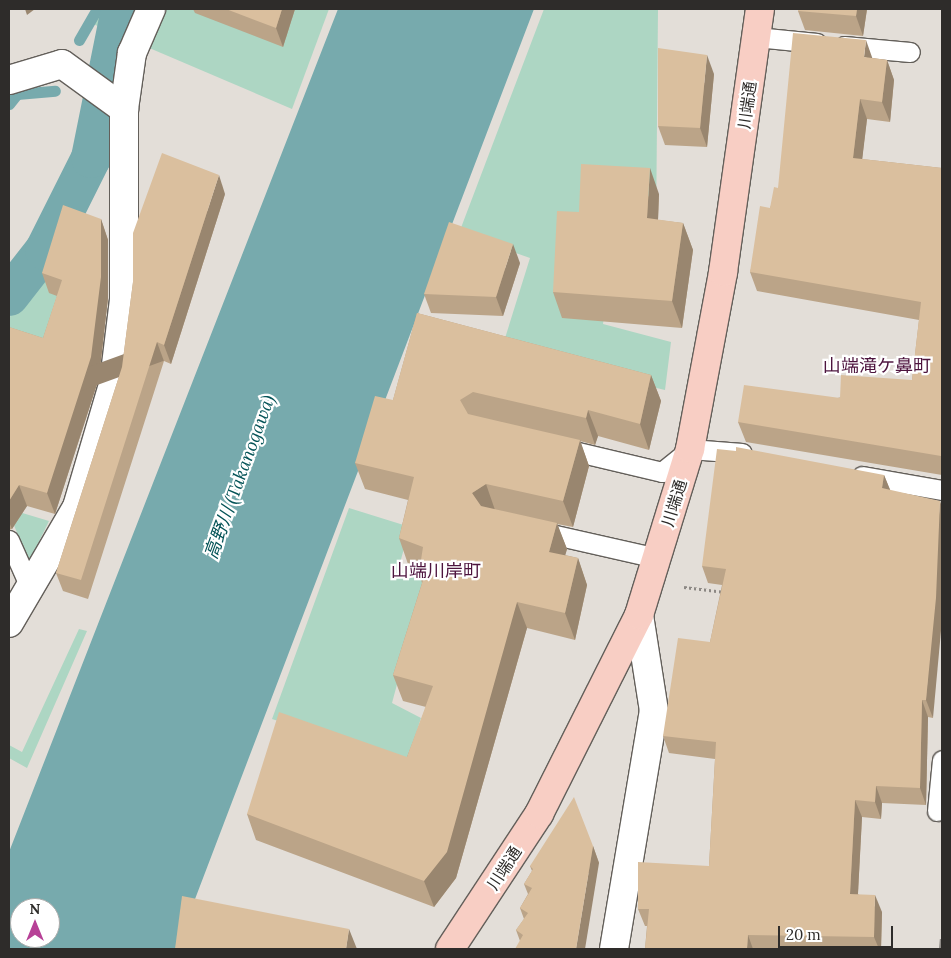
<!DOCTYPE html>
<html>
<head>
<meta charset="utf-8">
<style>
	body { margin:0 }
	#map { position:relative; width:951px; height:958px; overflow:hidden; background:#e3ded8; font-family:Lora,"Noto Sans JP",serif }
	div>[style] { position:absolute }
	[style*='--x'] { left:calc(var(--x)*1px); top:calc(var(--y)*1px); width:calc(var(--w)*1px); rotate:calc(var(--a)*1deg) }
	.green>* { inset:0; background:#add6c3 }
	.water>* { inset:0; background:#77aaad }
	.stream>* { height:11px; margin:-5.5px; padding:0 5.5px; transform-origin:5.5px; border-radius:5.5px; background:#77aaad }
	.canal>* { height:40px; margin:-20px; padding:0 20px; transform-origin:20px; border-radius:20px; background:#77aaad }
	.path>* { height:3px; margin-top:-1.5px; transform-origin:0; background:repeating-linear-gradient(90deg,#8c8884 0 2.5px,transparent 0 5px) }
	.roads { filter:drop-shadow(1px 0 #635f5a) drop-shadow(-1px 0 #635f5a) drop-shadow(0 1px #635f5a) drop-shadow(0 -1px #635f5a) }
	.service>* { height:19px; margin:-9.5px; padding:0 9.5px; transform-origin:9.5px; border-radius:9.5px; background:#fff }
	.minor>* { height:28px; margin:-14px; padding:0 14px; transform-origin:14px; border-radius:14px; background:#fff }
	.trunk>* { height:28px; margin:-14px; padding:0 14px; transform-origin:14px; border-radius:14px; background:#f8cec4 }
	.rail>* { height:4px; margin-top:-2px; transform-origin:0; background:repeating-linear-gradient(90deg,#8f8b87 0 10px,transparent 0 15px) }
	.wall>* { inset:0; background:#bba488 }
	.shaded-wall>* { inset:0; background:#99866f; transform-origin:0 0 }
	.building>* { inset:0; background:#dabf9e }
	span { translate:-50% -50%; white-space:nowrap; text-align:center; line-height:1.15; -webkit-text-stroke:4.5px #fff; paint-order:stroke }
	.street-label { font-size:16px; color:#2e2c2a }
	.neighbourhood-label { font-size:18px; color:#4d143e }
	.water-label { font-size:18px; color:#045357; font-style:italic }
	.frame { position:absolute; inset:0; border:10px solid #2e2c2a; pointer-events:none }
	.north { position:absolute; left:10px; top:898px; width:50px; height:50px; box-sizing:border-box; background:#fff; border:1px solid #ababaa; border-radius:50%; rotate:0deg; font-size:14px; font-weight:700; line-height:20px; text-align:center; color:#2e2c2a }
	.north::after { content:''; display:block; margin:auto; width:18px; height:22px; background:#b74197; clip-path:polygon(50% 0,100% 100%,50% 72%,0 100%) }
	.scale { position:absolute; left:778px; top:926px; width:115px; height:22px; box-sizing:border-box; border:2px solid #2e2c2a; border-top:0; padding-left:6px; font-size:15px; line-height:18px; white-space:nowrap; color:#2e2c2a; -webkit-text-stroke:4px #fff; paint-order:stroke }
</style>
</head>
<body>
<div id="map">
	<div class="green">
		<div style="clip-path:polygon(100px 9px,329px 9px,292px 109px,93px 24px)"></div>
		<div style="clip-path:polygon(544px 9px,658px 9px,656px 233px,617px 226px,603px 324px,671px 342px,665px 390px,501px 351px,530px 258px,459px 233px)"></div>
		<div style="clip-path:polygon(48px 263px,93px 364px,9px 339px,9px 318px)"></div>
		<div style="clip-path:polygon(349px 508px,410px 527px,398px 570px,425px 580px,392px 703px,421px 718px,407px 762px,272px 719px)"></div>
		<div style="clip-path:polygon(9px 509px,49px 521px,29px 562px,9px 513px)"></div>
		<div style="clip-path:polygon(79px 629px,87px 631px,27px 768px,9px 758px,9px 745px,22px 752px)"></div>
	</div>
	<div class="water">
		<div style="clip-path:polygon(evenodd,338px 9px,534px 9px,176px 949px,9px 949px,9px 852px,338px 9px,20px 908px,50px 908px,50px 938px,20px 938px,20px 908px)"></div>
	</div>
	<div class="stream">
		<div style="--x:79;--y:40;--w:36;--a:-60"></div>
		<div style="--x:9;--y:104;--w:13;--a:-51"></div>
		<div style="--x:17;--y:94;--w:38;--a:-5"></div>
	</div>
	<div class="canal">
		<div style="--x:9;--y:296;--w:58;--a:-52"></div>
		<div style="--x:45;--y:250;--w:103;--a:-63.4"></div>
		<div style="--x:91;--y:158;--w:152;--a:-78.6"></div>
	</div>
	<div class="path">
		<div style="--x:684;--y:587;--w:41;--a:7"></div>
	</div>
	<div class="roads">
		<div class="service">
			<div style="--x:756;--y:37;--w:61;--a:5.6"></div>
			<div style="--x:844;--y:46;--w:66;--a:5.2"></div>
			<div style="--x:561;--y:448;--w:104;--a:13.4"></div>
			<div style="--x:662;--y:472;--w:36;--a:-39"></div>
			<div style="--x:690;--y:449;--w:52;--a:4.4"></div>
			<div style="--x:862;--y:476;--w:81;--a:9.9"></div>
			<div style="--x:538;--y:531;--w:122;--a:12.8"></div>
			<div style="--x:9;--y:540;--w:49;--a:66"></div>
			<div style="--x:937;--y:811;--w:51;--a:-84.4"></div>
		</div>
		<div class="minor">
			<div style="--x:9;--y:80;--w:55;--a:-16.8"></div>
			<div style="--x:62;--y:64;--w:77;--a:36"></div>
			<div style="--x:9;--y:623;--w:134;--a:-59.6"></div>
			<div style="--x:77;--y:507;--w:131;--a:-73.6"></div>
			<div style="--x:114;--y:381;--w:83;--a:-83"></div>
			<div style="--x:124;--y:299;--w:190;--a:-90"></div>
			<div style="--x:124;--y:109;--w:57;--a:-81.9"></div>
			<div style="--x:132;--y:53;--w:48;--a:-66.6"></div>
			<div style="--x:614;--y:949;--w:241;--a:-80.5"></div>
			<div style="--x:654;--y:711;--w:97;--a:-98.9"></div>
		</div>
		<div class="trunk">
			<div style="--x:450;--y:949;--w:162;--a:-56.6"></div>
			<div style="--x:539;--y:814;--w:223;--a:-63.3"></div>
			<div style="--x:639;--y:615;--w:174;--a:-72.9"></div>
			<div style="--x:690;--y:449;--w:180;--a:-79.4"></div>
			<div style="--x:723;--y:272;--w:266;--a:-82"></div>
		</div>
	</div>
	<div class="rail">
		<div style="--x:941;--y:949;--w:11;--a:-85"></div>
	</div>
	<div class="wall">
		<div style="clip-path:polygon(193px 9px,295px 9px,283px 47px,195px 13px)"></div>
		<div style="clip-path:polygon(798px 9px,867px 9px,863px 36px,805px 30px,798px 11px)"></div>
		<div style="clip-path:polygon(873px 58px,887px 60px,894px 80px,890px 122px,867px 119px,862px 159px,942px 168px,942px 475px,746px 442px,738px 422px,912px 380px,919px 320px,757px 291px,750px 272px,770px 208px,778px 188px)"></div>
		<div style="clip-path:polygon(714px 74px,707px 147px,665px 145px,658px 126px)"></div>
		<div style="clip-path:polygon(225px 194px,171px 364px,164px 361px,88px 599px,63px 591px,56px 573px,122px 367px,133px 282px)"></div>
		<div style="clip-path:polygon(659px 194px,658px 220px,683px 223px,693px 250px,682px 328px,562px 318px,553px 292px,579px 212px)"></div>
		<div style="clip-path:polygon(101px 219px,108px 240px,108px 298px,99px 378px,55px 514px,27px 506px,12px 529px,9px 530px,9px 327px,43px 338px,57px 296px,49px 293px,42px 273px)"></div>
		<div style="clip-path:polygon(520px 263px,503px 316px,431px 313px,424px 294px)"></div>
		<div style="clip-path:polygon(417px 313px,651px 375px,661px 401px,649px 450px,598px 436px,595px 445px,580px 441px,589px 466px,573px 527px,557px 524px,567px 549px,565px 555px,578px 558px,587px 585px,575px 640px,527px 628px,456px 878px,434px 907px,256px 840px,247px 814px,407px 757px,426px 707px,403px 701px,393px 675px,422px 583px,419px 573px,419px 568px,408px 564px,399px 538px,408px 500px,365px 489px,355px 463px,393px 400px)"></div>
		<div style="clip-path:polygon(884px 475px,890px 490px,933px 718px,928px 717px,926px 805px,882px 803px,881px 819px,862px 817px,858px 894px,882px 912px,881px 949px,645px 949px,647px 926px,645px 926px,638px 909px,709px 866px,715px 759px,669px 753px,663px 736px,710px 642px,722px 585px,708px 583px,702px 566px)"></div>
		<div style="clip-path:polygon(593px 846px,599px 863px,520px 941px,516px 930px,524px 919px,520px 908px,528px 894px,524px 884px,532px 871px,530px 866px)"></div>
	</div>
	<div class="shaded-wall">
		<div style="clip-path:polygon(25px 9px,35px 9px,27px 15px)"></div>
		<div style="clip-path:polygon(282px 9px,295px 9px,283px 47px,276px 28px)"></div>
		<div style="clip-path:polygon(857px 9px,867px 9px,863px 36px,856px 16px)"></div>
		<div style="clip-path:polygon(866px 40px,873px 60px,864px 57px)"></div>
		<div style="clip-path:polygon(707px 55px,714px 74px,707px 147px,700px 128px)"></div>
		<div style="clip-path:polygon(887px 60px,894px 80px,890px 122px,882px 102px)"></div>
		<div style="clip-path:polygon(860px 99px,867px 119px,860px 178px,853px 158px)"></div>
		<div style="clip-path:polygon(650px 168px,659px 194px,657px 245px,647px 218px)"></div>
		<div style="clip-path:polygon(219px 175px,225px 194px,171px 364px,164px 345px)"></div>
		<div style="clip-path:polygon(101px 219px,108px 240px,108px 298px,99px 378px,55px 514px,47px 493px)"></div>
		<div style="clip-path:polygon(683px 223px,693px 250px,682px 328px,672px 301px)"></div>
		<div style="clip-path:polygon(513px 244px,520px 263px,503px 316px,496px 297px)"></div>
		<div style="left:157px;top:342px;width:20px;height:250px;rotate:70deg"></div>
		<div style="clip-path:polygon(651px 375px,661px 401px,649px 450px,640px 424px)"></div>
		<div style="clip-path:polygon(588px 410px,598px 436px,595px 445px,586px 418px)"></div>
		<div style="clip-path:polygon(580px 440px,589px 466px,573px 527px,563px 501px)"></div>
		<div style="clip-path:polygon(884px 475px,891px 492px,882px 488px)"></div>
		<div style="clip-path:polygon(486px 484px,495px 510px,482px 519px,472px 493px)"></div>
		<div style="clip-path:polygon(19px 485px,27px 506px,12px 529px,9px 522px,9px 501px)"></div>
		<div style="clip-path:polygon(940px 501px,942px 507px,942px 620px,933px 718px,926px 700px)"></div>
		<div style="clip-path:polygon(557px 523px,567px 549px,559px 578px,549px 552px)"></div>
		<div style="clip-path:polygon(578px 558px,587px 585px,575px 640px,565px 613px)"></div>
		<div style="clip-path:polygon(517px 602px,527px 628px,456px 878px,434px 907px,424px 881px)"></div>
		<div style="clip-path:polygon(922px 700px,928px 717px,926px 805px,920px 788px)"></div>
		<div style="clip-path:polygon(876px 786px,882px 803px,881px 819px,875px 802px)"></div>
		<div style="clip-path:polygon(855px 800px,862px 817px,857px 911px,850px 894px)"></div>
		<div style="clip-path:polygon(593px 846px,599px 863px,585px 949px,576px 949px)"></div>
		<div style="clip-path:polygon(875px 895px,882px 912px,881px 949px,879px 949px,874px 937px)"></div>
		<div style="clip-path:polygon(349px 929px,357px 949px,346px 949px)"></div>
		<div style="clip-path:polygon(748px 935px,753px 949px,747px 949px)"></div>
	</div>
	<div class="building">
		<div style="clip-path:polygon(226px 9px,282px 9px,276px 28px)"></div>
		<div style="clip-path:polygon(798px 9px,857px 9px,856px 16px,798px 11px)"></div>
		<div style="clip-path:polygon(793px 33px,866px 40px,864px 57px,887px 60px,882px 102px,860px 99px,853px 158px,942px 168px,942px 450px,941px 450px,941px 456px,738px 422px,744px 385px,840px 398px,841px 375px,912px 380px,921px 302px,750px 272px,760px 206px,770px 208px,774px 187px,778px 188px)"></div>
		<div style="clip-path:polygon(658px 48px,707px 55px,700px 128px,658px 126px)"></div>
		<div style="clip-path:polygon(162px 153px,219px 175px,164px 345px,157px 342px,81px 580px,56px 573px,122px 367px,133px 282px,133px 233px)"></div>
		<div style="clip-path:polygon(581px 164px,650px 168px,647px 218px,683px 223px,672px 301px,553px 292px,557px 211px,579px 212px)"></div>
		<div style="clip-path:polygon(63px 205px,101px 219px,101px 277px,91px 357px,47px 493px,19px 485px,9px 501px,9px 327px,43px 338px,62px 280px,42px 273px)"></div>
		<div style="clip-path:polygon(449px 222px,513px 244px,496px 297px,424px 294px)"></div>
		<div style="clip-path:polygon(417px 313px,651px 375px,640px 424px,588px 410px,586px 418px,473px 392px,460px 400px,468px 414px,580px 440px,563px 501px,486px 484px,472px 493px,481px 506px,557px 523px,549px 552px,578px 558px,565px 613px,517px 602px,447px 852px,424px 881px,247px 814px,279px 712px,407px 757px,433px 686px,393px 675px,425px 574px,419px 573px,423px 547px,399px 538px,414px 477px,355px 463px,375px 396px,393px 400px)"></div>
		<div style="clip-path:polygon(736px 447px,884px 475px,882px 488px,940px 501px,936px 598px,926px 700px,922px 700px,920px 788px,876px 786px,875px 802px,855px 800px,850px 894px,875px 895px,874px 937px,748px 935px,747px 949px,645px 949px,649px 909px,638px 909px,638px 862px,709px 866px,716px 742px,663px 736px,678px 638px,710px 642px,726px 569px,702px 566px,717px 449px,736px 451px)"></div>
		<div style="clip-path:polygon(574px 797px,593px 846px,576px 949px,515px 949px,523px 935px,516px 930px,528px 913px,520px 908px,532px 888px,524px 884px,533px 869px,530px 866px)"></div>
		<div style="clip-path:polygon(182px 896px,349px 929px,346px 949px,175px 949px)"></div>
	</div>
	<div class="street-label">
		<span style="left:747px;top:105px;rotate:-82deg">川端通</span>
		<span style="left:674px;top:503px;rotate:-73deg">川端通</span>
		<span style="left:504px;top:868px;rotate:-57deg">川端通</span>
	</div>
	<div class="neighbourhood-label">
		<span style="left:877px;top:366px">山端滝ケ鼻町</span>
		<span style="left:436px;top:571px">山端川岸町</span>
	</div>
	<div class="water-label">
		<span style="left:240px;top:477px;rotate:-70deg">高野川 (Takanogawa)</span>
	</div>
	<div class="frame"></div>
	<div class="north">N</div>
	<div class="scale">20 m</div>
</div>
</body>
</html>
